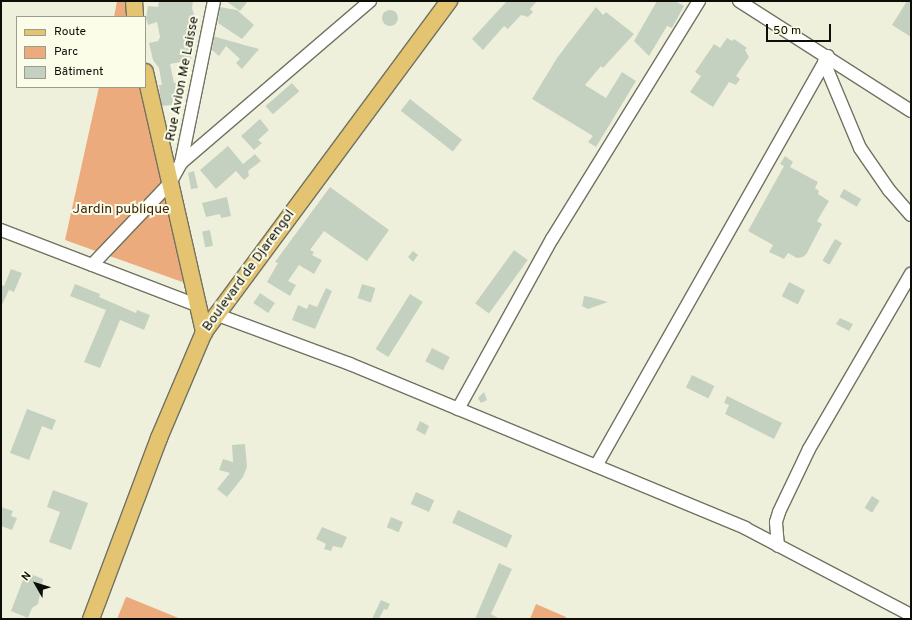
<!DOCTYPE html>
<html>
<head>
<meta charset="utf-8">
<style>
	body { margin:0 }
	#map { position:relative; width:912px; height:620px; overflow:hidden; background:#eff0dc; font-family:Overpass,sans-serif }
	div>[style] { position:absolute }
	[style*='--x'] { left:calc(var(--x)*1px); top:calc(var(--y)*1px); width:calc(var(--w)*1px); rotate:calc(var(--a)*1deg) }
	.green>* { inset:0; background:#ecab7c }
	.building>* { inset:0; background:#c5d1c0; transform-origin:0 0 }
	.round { border-radius:50% }
	.roads { filter:drop-shadow(1px 0 #717261) drop-shadow(-1px 0 #717261) drop-shadow(0 1px #717261) drop-shadow(0 -1px #717261) }
	.minor>* { height:12px; margin:-6px; padding:0 6px; transform-origin:6px; border-radius:6px; background:#fff }
	.major>* { height:16px; margin:-8px; padding:0 8px; transform-origin:8px; border-radius:8px; background:#e4c471 }
	span { translate:-50% -50%; white-space:nowrap; text-align:center; line-height:1.15; -webkit-text-stroke:4px #fcfde9; paint-order:stroke }
	.street-label { font-size:14px; color:#0d0d07 }
	.park-label { font-size:14px; color:#3f230d }
	.frame { position:absolute; inset:0; border:2px solid #0d0d07; pointer-events:none }
	.legend { position:absolute; left:16px; top:16px; width:130px; height:72px; box-sizing:border-box; background:#fcfde9; border:1px solid #9c9d8f; margin:0; padding:5px 7px; list-style:none; font-size:12px; color:#0d0d07 }
	.legend li { display:flex; align-items:center; gap:8px; height:20px }
	.legend b { width:20px; border:1px solid #9c9d8f }
	.north { position:absolute; left:16px; top:564px; width:40px; height:40px; -webkit-text-stroke:3px #fcfde9; paint-order:stroke; rotate:309deg; font-size:11px; font-weight:700; line-height:16px; text-align:center; color:#0d0d07 }
	.north::after { content:''; display:block; margin:auto; width:14px; height:18px; background:#0d0d07; clip-path:polygon(50% 0,100% 100%,50% 72%,0 100%) }
	.scale { position:absolute; left:766px; top:24px; width:65px; height:18px; box-sizing:border-box; border:2px solid #0d0d07; border-top:0; padding-left:5px; font-size:12px; line-height:14px; white-space:nowrap; color:#0d0d07; -webkit-text-stroke:3px #fcfde9; paint-order:stroke }
</style>
</head>
<body>
<div id="map">
	<div class="green">
		<div style="clip-path:polygon(117px 1px,131px 1px,131px 17px,114px 17px)"></div>
		<div style="clip-path:polygon(99px 87px,142px 87px,188px 284px,65px 240px)"></div>
		<div style="clip-path:polygon(126px 597px,127px 597px,181px 619px,117px 619px)"></div>
		<div style="clip-path:polygon(536px 604px,566px 617px,565px 619px,530px 619px)"></div>
	</div>
	<div class="building">
		<div style="clip-path:polygon(159px 1px,193px 1px,192px 8px,198px 27px,191px 60px,170px 64px,174px 83px,179px 83px,181px 104px,162px 106px,160px 96px,159px 85px,162px 85px,159px 68px,153px 60px,149px 43px,158px 41px,160px 37px,157px 22px,148px 25px,146px 18px,148px 6px,158px 7px)"></div>
		<div style="clip-path:polygon(226px 1px,248px 1px,240px 11px)"></div>
		<div style="clip-path:polygon(507px 1px,537px 1px,530px 9px,533px 12px,528px 17px,521px 15px,508px 29px,504px 26px,483px 50px,472px 39px)"></div>
		<div style="clip-path:polygon(657px 1px,675px 1px,684px 6px,672px 28px,667px 26px,649px 56px,634px 41px)"></div>
		<div style="clip-path:polygon(907px 1px,911px 1px,911px 37px,892px 25px)"></div>
		<div style="clip-path:polygon(220px 7px,237px 10px,254px 25px,242px 39px,218px 23px)"></div>
		<div style="clip-path:polygon(596px 7px,603px 15px,606px 12px,634px 34px,603px 68px,601px 66px,585px 85px,606px 98px,622px 72px,636px 81px,596px 147px,588px 142px,593px 136px,532px 99px,557px 58px)"></div>
		<div class="round" style="left:382px;top:10px;width:16px;height:16px"></div>
		<div style="clip-path:polygon(214px 36px,216px 37px,259px 49px,242px 69px,236px 63px,240px 59px,226px 46px,219px 56px,212px 50px)"></div>
		<div style="clip-path:polygon(727px 38px,732px 41px,734px 39px,747px 48px,745px 50px,749px 57px,736px 76px,740px 79px,736px 85px,729px 82px,713px 107px,690px 92px,701px 76px,695px 72px,714px 44px,720px 48px)"></div>
		<div style="left:292px;top:83px;width:11px;height:35px;rotate:49deg"></div>
		<div style="left:410px;top:99px;width:66px;height:15px;rotate:38deg"></div>
		<div style="clip-path:polygon(260px 119px,269px 130px,258px 140px,262px 143px,254px 150px,241px 136px)"></div>
		<div style="clip-path:polygon(228px 146px,243px 164px,255px 154px,261px 161px,248px 171px,249px 176px,244px 180px,236px 171px,216px 189px,200px 170px)"></div>
		<div style="clip-path:polygon(785px 156px,793px 162px,790px 167px,818px 182px,815px 188px,819px 191px,818px 194px,829px 201px,817px 221px,822px 224px,807px 253px,803px 257px,797px 258px,788px 253px,784px 259px,769px 252px,773px 245px,748px 231px,784px 166px,780px 164px)"></div>
		<div style="clip-path:polygon(194px 171px,198px 188px,191px 189px,188px 173px)"></div>
		<div style="clip-path:polygon(330px 187px,389px 230px,367px 261px,324px 231px,310px 250px,314px 252px,312px 255px,322px 260px,314px 274px,299px 265px,288px 281px,296px 285px,290px 296px,267px 282px,278px 263px,275px 262px)"></div>
		<div style="left:844px;top:189px;width:20px;height:9px;rotate:30deg"></div>
		<div style="clip-path:polygon(227px 197px,231px 216px,221px 218px,220px 214px,206px 217px,202px 203px)"></div>
		<div style="left:210px;top:230px;width:16px;height:8px;rotate:79deg"></div>
		<div style="left:835px;top:239px;width:8px;height:25px;rotate:30deg"></div>
		<div style="left:514px;top:250px;width:17px;height:66px;rotate:36deg"></div>
		<div style="clip-path:polygon(413px 251px,418px 255px,413px 262px,408px 257px)"></div>
		<div style="clip-path:polygon(11px 269px,22px 273px,14px 292px,9px 290px,1px 307px,1px 285px,4px 286px)"></div>
		<div style="left:789px;top:282px;width:18px;height:16px;rotate:27deg"></div>
		<div style="clip-path:polygon(75px 284px,100px 294px,99px 297px,136px 313px,137px 310px,150px 315px,144px 330px,120px 320px,100px 368px,84px 362px,106px 310px,70px 296px)"></div>
		<div style="left:362px;top:284px;width:14px;height:15px;rotate:17deg"></div>
		<div style="clip-path:polygon(326px 288px,332px 291px,315px 329px,292px 320px,298px 305px,307px 309px,309px 304px,317px 307px)"></div>
		<div style="left:260px;top:293px;width:18px;height:12px;rotate:34deg"></div>
		<div style="left:410px;top:294px;width:15px;height:65px;rotate:32deg"></div>
		<div style="clip-path:polygon(584px 296px,590px 297px,608px 302px,588px 309px,582px 306px)"></div>
		<div style="clip-path:polygon(840px 318px,853px 324px,849px 331px,836px 324px)"></div>
		<div style="left:432px;top:348px;width:20px;height:15px;rotate:27deg"></div>
		<div style="left:692px;top:375px;width:25px;height:14px;rotate:26deg"></div>
		<div style="clip-path:polygon(484px 392px,487px 400px,481px 403px,478px 398px)"></div>
		<div style="clip-path:polygon(727px 396px,782px 423px,774px 439px,725px 414px,729px 405px,724px 403px)"></div>
		<div style="clip-path:polygon(27px 409px,56px 420px,52px 430px,42px 426px,29px 460px,10px 453px)"></div>
		<div style="clip-path:polygon(420px 421px,429px 426px,425px 435px,416px 430px)"></div>
		<div style="clip-path:polygon(245px 444px,247px 467px,243px 477px,227px 497px,217px 489px,230px 473px,219px 470px,223px 459px,233px 462px,232px 445px)"></div>
		<div style="clip-path:polygon(53px 490px,88px 503px,71px 550px,49px 542px,60px 512px,47px 507px)"></div>
		<div style="left:416px;top:492px;width:20px;height:13px;rotate:24deg"></div>
		<div style="left:872px;top:496px;width:9px;height:14px;rotate:32deg"></div>
		<div style="clip-path:polygon(1px 507px,13px 511px,11px 516px,17px 518px,12px 530px,1px 526px)"></div>
		<div style="left:458px;top:510px;width:60px;height:14px;rotate:25deg"></div>
		<div style="left:391px;top:517px;width:13px;height:11px;rotate:23deg"></div>
		<div style="clip-path:polygon(322px 527px,347px 537px,342px 548px,333px 546px,331px 551px,324px 549px,326px 544px,316px 539px)"></div>
		<div style="clip-path:polygon(499px 563px,512px 569px,491px 614px,500px 619px,475px 619px)"></div>
		<div style="clip-path:polygon(26px 572px,43px 579px,38px 604px,32px 608px,28px 618px,11px 611px)"></div>
		<div style="clip-path:polygon(381px 600px,390px 604px,387px 610px,384px 609px,379px 619px,372px 619px)"></div>
	</div>
	<div class="roads">
		<div class="minor">
			<div style="--x:739;--y:1;--w:204;--a:32.6"></div>
			<div style="--x:824;--y:62;--w:93;--a:67.3"></div>
			<div style="--x:860;--y:148;--w:51;--a:55.4"></div>
			<div style="--x:889;--y:190;--w:33;--a:49"></div>
			<div style="--x:181;--y:163;--w:165;--a:-78.5"></div>
			<div style="--x:1;--y:230;--w:209;--a:21"></div>
			<div style="--x:92;--y:265;--w:113;--a:-46.4"></div>
			<div style="--x:170;--y:183;--w:23;--a:-61"></div>
			<div style="--x:181;--y:163;--w:249;--a:-40.6"></div>
			<div style="--x:215;--y:314;--w:144;--a:20.3"></div>
			<div style="--x:350;--y:364;--w:428;--a:22.5"></div>
			<div style="--x:745;--y:528;--w:187;--a:27.7"></div>
			<div style="--x:458;--y:409;--w:194;--a:-61.1"></div>
			<div style="--x:552;--y:239;--w:280;--a:-58.3"></div>
			<div style="--x:596;--y:466;--w:471;--a:-60.5"></div>
			<div style="--x:778;--y:546;--w:24;--a:-95"></div>
			<div style="--x:776;--y:522;--w:10;--a:-73"></div>
			<div style="--x:779;--y:512;--w:70;--a:-64.5"></div>
			<div style="--x:809;--y:449;--w:203;--a:-59.8"></div>
		</div>
		<div class="major">
			<div style="--x:134;--y:1;--w:16;--a:86"></div>
			<div style="--x:145;--y:72;--w:267;--a:77.2"></div>
			<div style="--x:91;--y:619;--w:193;--a:-69.4"></div>
			<div style="--x:159;--y:438;--w:115;--a:-67"></div>
			<div style="--x:204;--y:332;--w:412;--a:-53.5"></div>
		</div>
	</div>
	<div class="street-label">
		<span style="left:183px;top:79px;rotate:-79deg">Rue Avion Me Laisse</span>
		<span style="left:249px;top:271px;rotate:-54deg">Boulevard de Djarengol</span>
	</div>
	<div class="park-label">
		<span style="left:121px;top:210px">Jardin publique</span>
	</div>
	<div class="frame"></div>
	<ul class="legend">
	<li><b style="height:5px;background:#e4c471"></b>Route</li>
	<li><b style="height:11px;background:#ecab7c"></b>Parc</li>
	<li><b style="height:11px;background:#c5d1c0"></b>Bâtiment</li>
	</ul>
	<div class="north">N</div>
	<div class="scale">50 m</div>
</div>
</body>
</html>
